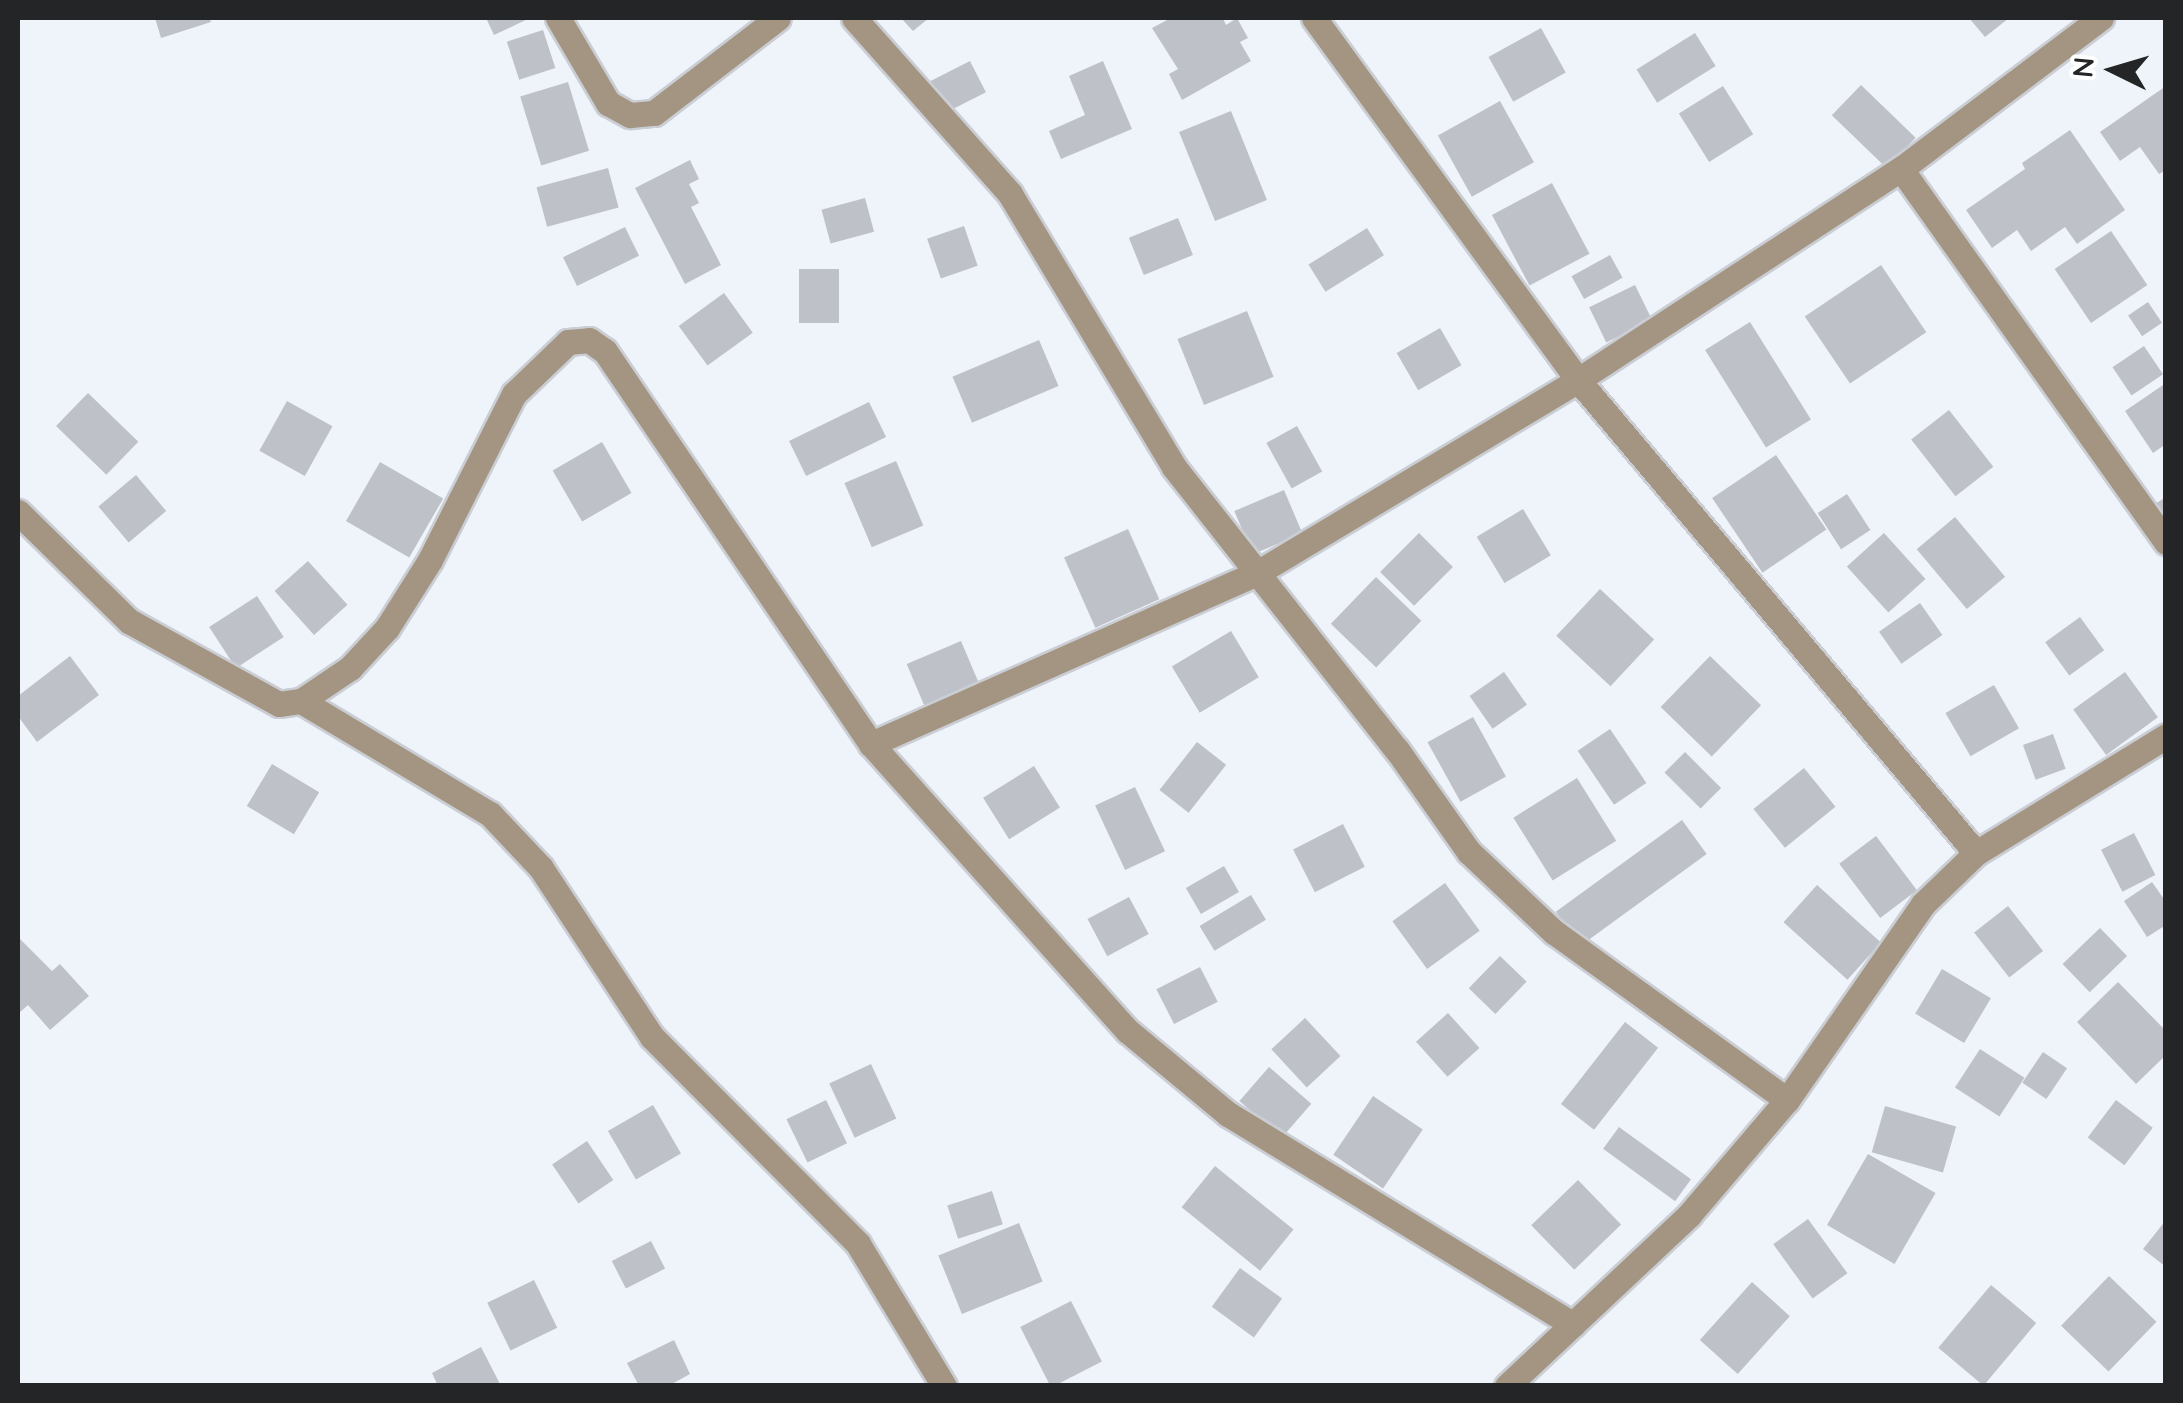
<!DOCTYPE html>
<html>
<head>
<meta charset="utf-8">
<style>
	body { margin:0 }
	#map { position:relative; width:2183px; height:1403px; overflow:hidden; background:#eff3fa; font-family:Quicksand,sans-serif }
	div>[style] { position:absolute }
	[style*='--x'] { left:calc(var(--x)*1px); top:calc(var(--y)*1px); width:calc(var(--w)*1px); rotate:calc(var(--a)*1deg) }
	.building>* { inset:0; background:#bec1c8; transform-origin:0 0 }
	.roads { filter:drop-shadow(2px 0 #caced4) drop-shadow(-2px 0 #caced4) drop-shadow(0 2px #caced4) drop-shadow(0 -2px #caced4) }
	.street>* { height:25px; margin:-12.5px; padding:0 12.5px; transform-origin:12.5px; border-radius:12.5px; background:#a39582 }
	span { translate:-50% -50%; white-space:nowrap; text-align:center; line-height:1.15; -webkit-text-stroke:8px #fff; paint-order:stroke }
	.frame { position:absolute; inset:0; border:20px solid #232527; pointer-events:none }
	.north { position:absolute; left:2063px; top:20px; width:100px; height:100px; -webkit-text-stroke:8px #fff; paint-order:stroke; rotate:275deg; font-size:28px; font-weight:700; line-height:40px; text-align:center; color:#232527 }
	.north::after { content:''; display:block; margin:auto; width:35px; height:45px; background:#232527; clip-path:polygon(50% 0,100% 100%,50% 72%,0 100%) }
</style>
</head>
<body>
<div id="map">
	<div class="building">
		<div style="clip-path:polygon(155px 18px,209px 18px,211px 22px,161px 38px)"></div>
		<div style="clip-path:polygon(486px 18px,530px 18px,494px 35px)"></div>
		<div style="clip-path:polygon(901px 18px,929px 18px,913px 31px)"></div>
		<div style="clip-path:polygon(1171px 18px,1223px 18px,1226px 25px,1237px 18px,1248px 38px,1240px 42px,1251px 61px,1182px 100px,1169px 74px,1178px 69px,1152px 28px)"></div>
		<div style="clip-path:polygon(1969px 18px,2009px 18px,1985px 37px)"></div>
		<div style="left:1541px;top:28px;width:51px;height:60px;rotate:61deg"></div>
		<div style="left:543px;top:30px;width:40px;height:38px;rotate:72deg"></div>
		<div style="left:1695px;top:33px;width:39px;height:69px;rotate:58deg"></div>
		<div style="left:970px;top:61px;width:35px;height:47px;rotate:63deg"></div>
		<div style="clip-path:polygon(1103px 61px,1132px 129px,1061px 159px,1049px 131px,1085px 115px,1069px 76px)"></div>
		<div style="left:568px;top:82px;width:72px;height:50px;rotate:73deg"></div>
		<div style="left:1861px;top:85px;width:76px;height:42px;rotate:44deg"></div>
		<div style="left:1723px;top:86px;width:57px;height:52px;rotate:58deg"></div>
		<div style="clip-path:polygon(2166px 86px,2166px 170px,2159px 174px,2140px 147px,2120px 161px,2100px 132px)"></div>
		<div style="left:1500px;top:101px;width:70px;height:71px;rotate:61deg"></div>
		<div style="left:1231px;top:111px;width:96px;height:56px;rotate:68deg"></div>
		<div style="clip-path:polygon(2070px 130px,2125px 210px,2077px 244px,2065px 227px,2031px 251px,2017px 230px,1992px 248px,1966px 210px,2025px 169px,2022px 163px)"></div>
		<div style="clip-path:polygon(690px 160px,699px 179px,689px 184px,699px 203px,691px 207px,721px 265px,685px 284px,635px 188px)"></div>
		<div style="left:608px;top:168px;width:41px;height:74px;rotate:75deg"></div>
		<div style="left:1552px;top:183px;width:80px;height:68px;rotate:62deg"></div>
		<div style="left:865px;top:198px;width:35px;height:45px;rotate:75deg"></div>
		<div style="left:1178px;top:218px;width:40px;height:53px;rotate:68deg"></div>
		<div style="left:964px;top:226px;width:42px;height:39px;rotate:71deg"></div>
		<div style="left:625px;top:227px;width:32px;height:69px;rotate:64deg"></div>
		<div style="left:1367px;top:228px;width:32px;height:69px;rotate:58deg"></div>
		<div style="left:2111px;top:231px;width:65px;height:68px;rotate:56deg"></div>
		<div style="left:1610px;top:255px;width:26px;height:44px;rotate:61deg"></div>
		<div style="left:1881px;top:265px;width:81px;height:92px;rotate:56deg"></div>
		<div style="left:799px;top:269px;width:40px;height:54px"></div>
		<div style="left:1635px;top:285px;width:39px;height:51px;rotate:64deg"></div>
		<div style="left:724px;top:293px;width:49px;height:56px;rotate:54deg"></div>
		<div style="left:2148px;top:302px;width:25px;height:24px;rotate:56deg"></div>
		<div style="left:1247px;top:311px;width:71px;height:75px;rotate:68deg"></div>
		<div style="left:1750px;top:322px;width:115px;height:53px;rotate:58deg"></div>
		<div style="left:1440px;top:328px;width:43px;height:50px;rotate:60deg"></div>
		<div style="left:1039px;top:340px;width:50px;height:94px;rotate:67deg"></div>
		<div style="left:2144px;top:346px;width:34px;height:38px;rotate:56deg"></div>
		<div style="clip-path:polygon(2166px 383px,2166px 444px,2153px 453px,2125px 411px)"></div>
		<div style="left:88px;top:393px;width:70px;height:46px;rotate:44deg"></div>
		<div style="left:287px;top:401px;width:52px;height:57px;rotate:29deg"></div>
		<div style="left:869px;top:402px;width:39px;height:89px;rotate:64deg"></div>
		<div style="left:1949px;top:410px;width:72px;height:48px;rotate:52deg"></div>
		<div style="left:1297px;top:426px;width:52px;height:35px;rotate:61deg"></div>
		<div style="left:602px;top:442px;width:59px;height:57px;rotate:60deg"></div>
		<div style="left:1776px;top:455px;width:90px;height:77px;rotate:56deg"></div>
		<div style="left:896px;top:461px;width:70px;height:56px;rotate:67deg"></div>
		<div style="left:380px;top:462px;width:73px;height:68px;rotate:30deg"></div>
		<div style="left:136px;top:475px;width:47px;height:49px;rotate:50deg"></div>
		<div style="left:1284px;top:490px;width:47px;height:54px;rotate:67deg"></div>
		<div style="left:1847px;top:494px;width:43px;height:35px;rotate:57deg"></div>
		<div style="clip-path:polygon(2166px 497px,2166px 519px,2155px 504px)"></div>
		<div style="left:1523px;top:509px;width:54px;height:54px;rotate:59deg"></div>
		<div style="left:1955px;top:517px;width:78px;height:50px;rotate:50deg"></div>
		<div style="left:1128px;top:529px;width:77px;height:70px;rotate:66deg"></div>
		<div style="left:1419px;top:533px;width:48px;height:55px;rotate:45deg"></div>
		<div style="left:1884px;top:533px;width:62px;height:50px;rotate:48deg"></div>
		<div style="left:308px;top:561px;width:59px;height:45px;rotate:48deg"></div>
		<div style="left:1376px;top:577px;width:63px;height:65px;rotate:44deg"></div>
		<div style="left:1600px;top:589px;width:74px;height:64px;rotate:43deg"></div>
		<div style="left:257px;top:596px;width:49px;height:57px;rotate:57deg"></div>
		<div style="left:1920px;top:603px;width:39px;height:50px;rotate:55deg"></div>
		<div style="left:2080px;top:617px;width:41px;height:43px;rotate:54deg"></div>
		<div style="left:1231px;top:631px;width:54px;height:69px;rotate:59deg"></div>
		<div style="left:961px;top:641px;width:48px;height:59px;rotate:67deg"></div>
		<div style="clip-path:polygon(70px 656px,99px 695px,37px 742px,18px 716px,18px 696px)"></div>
		<div style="left:1710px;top:656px;width:71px;height:71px;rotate:44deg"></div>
		<div style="left:1504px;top:672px;width:40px;height:42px;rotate:55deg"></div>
		<div style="left:2125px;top:672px;width:56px;height:64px;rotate:54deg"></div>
		<div style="left:1994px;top:685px;width:50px;height:56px;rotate:60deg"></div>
		<div style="left:1473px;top:717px;width:68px;height:52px;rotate:61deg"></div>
		<div style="left:1610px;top:729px;width:65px;height:39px;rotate:56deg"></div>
		<div style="left:2053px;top:734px;width:37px;height:32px;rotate:70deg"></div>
		<div style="left:1197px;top:742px;width:37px;height:61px;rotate:38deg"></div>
		<div style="left:1685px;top:752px;width:51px;height:29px;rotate:45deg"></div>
		<div style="left:272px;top:764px;width:55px;height:49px;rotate:31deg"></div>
		<div style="left:1034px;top:766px;width:49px;height:60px;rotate:58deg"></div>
		<div style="left:1804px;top:768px;width:50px;height:65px;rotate:51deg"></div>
		<div style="left:1577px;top:778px;width:74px;height:75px;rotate:58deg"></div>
		<div style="left:1135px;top:787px;width:71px;height:44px;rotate:65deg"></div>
		<div style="left:1682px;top:820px;width:42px;height:156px;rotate:54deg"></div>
		<div style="left:1343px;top:824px;width:48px;height:56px;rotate:63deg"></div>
		<div style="left:2134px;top:833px;width:47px;height:37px;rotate:63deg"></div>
		<div style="left:1876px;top:836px;width:68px;height:46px;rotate:53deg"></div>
		<div style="left:1224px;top:866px;width:30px;height:44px;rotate:60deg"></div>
		<div style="clip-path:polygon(2152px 882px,2166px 902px,2166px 925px,2147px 937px,2124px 901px)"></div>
		<div style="left:1445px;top:883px;width:59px;height:65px;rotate:54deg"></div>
		<div style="left:1817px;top:885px;width:86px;height:50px;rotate:42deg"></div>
		<div style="left:1251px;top:895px;width:29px;height:60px;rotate:59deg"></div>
		<div style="left:1129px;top:897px;width:42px;height:47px;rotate:62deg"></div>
		<div style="left:2008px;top:906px;width:57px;height:43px;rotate:52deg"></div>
		<div style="left:2100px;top:928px;width:39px;height:52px;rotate:46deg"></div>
		<div style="clip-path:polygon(18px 937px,52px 971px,60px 964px,89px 996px,50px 1030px,28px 1005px,18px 1014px)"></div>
		<div style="left:1500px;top:956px;width:37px;height:45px;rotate:44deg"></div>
		<div style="left:1200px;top:967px;width:39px;height:49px;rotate:63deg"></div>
		<div style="left:1942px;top:969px;width:57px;height:52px;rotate:31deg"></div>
		<div style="clip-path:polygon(2118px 982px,2166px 1031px,2166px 1055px,2136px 1084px,2077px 1022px)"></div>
		<div style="left:1448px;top:1013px;width:47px;height:43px;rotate:48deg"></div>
		<div style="left:1305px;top:1018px;width:52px;height:46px;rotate:47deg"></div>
		<div style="left:1625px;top:1022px;width:42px;height:104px;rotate:38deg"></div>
		<div style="left:1980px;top:1049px;width:53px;height:46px;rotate:33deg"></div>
		<div style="left:2043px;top:1052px;width:29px;height:37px;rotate:34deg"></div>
		<div style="left:871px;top:1064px;width:60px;height:46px;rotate:65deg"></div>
		<div style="left:1269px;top:1067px;width:56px;height:45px;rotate:41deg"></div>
		<div style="left:1373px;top:1096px;width:60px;height:71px;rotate:34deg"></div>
		<div style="left:826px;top:1100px;width:48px;height:44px;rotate:64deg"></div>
		<div style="left:2116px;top:1100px;width:46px;height:47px;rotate:37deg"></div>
		<div style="left:653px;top:1105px;width:56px;height:52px;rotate:60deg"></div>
		<div style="left:1885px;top:1106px;width:74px;height:48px;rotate:16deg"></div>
		<div style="left:1619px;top:1127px;width:89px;height:27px;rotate:36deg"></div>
		<div style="left:587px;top:1141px;width:47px;height:42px;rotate:56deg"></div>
		<div style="left:1868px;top:1154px;width:78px;height:82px;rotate:30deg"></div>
		<div style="left:1215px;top:1166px;width:101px;height:53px;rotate:39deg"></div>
		<div style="left:1578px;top:1180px;width:62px;height:65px;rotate:46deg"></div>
		<div style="left:992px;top:1191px;width:35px;height:47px;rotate:72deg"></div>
		<div style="left:1808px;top:1219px;width:67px;height:43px;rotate:54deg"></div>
		<div style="clip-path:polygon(2166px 1220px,2166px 1267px,2143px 1249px)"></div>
		<div style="left:1019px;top:1223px;width:63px;height:87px;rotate:68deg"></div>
		<div style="left:651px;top:1241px;width:31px;height:44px;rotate:63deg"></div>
		<div style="left:1240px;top:1268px;width:52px;height:48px;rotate:36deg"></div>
		<div style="left:2109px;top:1276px;width:66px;height:69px;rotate:44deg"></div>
		<div style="left:534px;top:1280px;width:53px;height:52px;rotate:64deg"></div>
		<div style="left:1752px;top:1282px;width:51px;height:78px;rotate:42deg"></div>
		<div style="left:1991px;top:1285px;width:59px;height:82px;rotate:40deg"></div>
		<div style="left:1071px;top:1301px;width:68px;height:57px;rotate:63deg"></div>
		<div style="clip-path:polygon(674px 1340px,690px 1374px,668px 1386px,639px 1386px,627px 1363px)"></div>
		<div style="clip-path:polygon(481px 1347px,501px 1386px,438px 1386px,432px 1373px)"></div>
	</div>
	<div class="roads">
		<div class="street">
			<div style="--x:558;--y:18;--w:99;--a:59.5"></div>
			<div style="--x:608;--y:103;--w:25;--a:29"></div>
			<div style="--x:630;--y:115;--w:24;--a:-5"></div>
			<div style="--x:654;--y:113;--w:156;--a:-37.5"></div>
			<div style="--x:854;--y:18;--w:235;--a:48.4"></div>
			<div style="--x:1010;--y:194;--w:318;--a:59"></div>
			<div style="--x:1174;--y:467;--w:360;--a:51.8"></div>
			<div style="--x:1397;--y:750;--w:125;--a:54.8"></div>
			<div style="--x:1469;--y:852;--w:117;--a:43.3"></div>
			<div style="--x:1554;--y:932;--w:287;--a:35.8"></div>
			<div style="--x:1314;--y:18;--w:448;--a:53.9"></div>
			<div style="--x:1578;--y:380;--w:618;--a:49.92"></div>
			<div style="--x:1901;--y:169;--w:458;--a:54.6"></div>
			<div style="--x:18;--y:512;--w:156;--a:44.5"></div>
			<div style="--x:129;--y:621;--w:171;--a:29"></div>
			<div style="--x:279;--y:704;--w:22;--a:-8"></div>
			<div style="--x:301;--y:701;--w:59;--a:-34"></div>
			<div style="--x:350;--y:668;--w:54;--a:-47.2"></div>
			<div style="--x:387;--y:628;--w:80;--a:-57.7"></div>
			<div style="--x:430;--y:560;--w:186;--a:-63.2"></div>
			<div style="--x:514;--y:394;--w:75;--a:-43.9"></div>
			<div style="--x:568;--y:342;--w:21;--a:-5"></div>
			<div style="--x:589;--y:340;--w:19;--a:35"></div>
			<div style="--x:605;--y:351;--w:475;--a:55.9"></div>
			<div style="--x:871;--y:744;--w:385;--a:48.2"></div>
			<div style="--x:1128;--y:1031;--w:130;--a:39.7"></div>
			<div style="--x:1228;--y:1114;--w:404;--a:31.4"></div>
			<div style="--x:301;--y:701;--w:220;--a:30.9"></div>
			<div style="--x:490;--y:814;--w:74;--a:46.6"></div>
			<div style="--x:541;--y:868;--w:202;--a:56.7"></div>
			<div style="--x:652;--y:1037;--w:292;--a:45.1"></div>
			<div style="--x:858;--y:1244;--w:166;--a:58.8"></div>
			<div style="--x:871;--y:744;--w:422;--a:-23.9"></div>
			<div style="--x:1257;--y:573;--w:375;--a:-31"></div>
			<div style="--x:1578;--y:380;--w:386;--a:-33.2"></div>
			<div style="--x:1901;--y:169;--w:251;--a:-37.1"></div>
			<div style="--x:1507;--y:1386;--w:250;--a:-43.2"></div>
			<div style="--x:1689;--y:1215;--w:151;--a:-49.6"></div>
			<div style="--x:1787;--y:1100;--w:239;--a:-55.2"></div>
			<div style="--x:1923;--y:904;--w:74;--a:-43.9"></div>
			<div style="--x:1976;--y:853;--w:223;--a:-31.6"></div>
		</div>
	</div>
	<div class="frame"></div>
	<div class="north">N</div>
</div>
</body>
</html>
